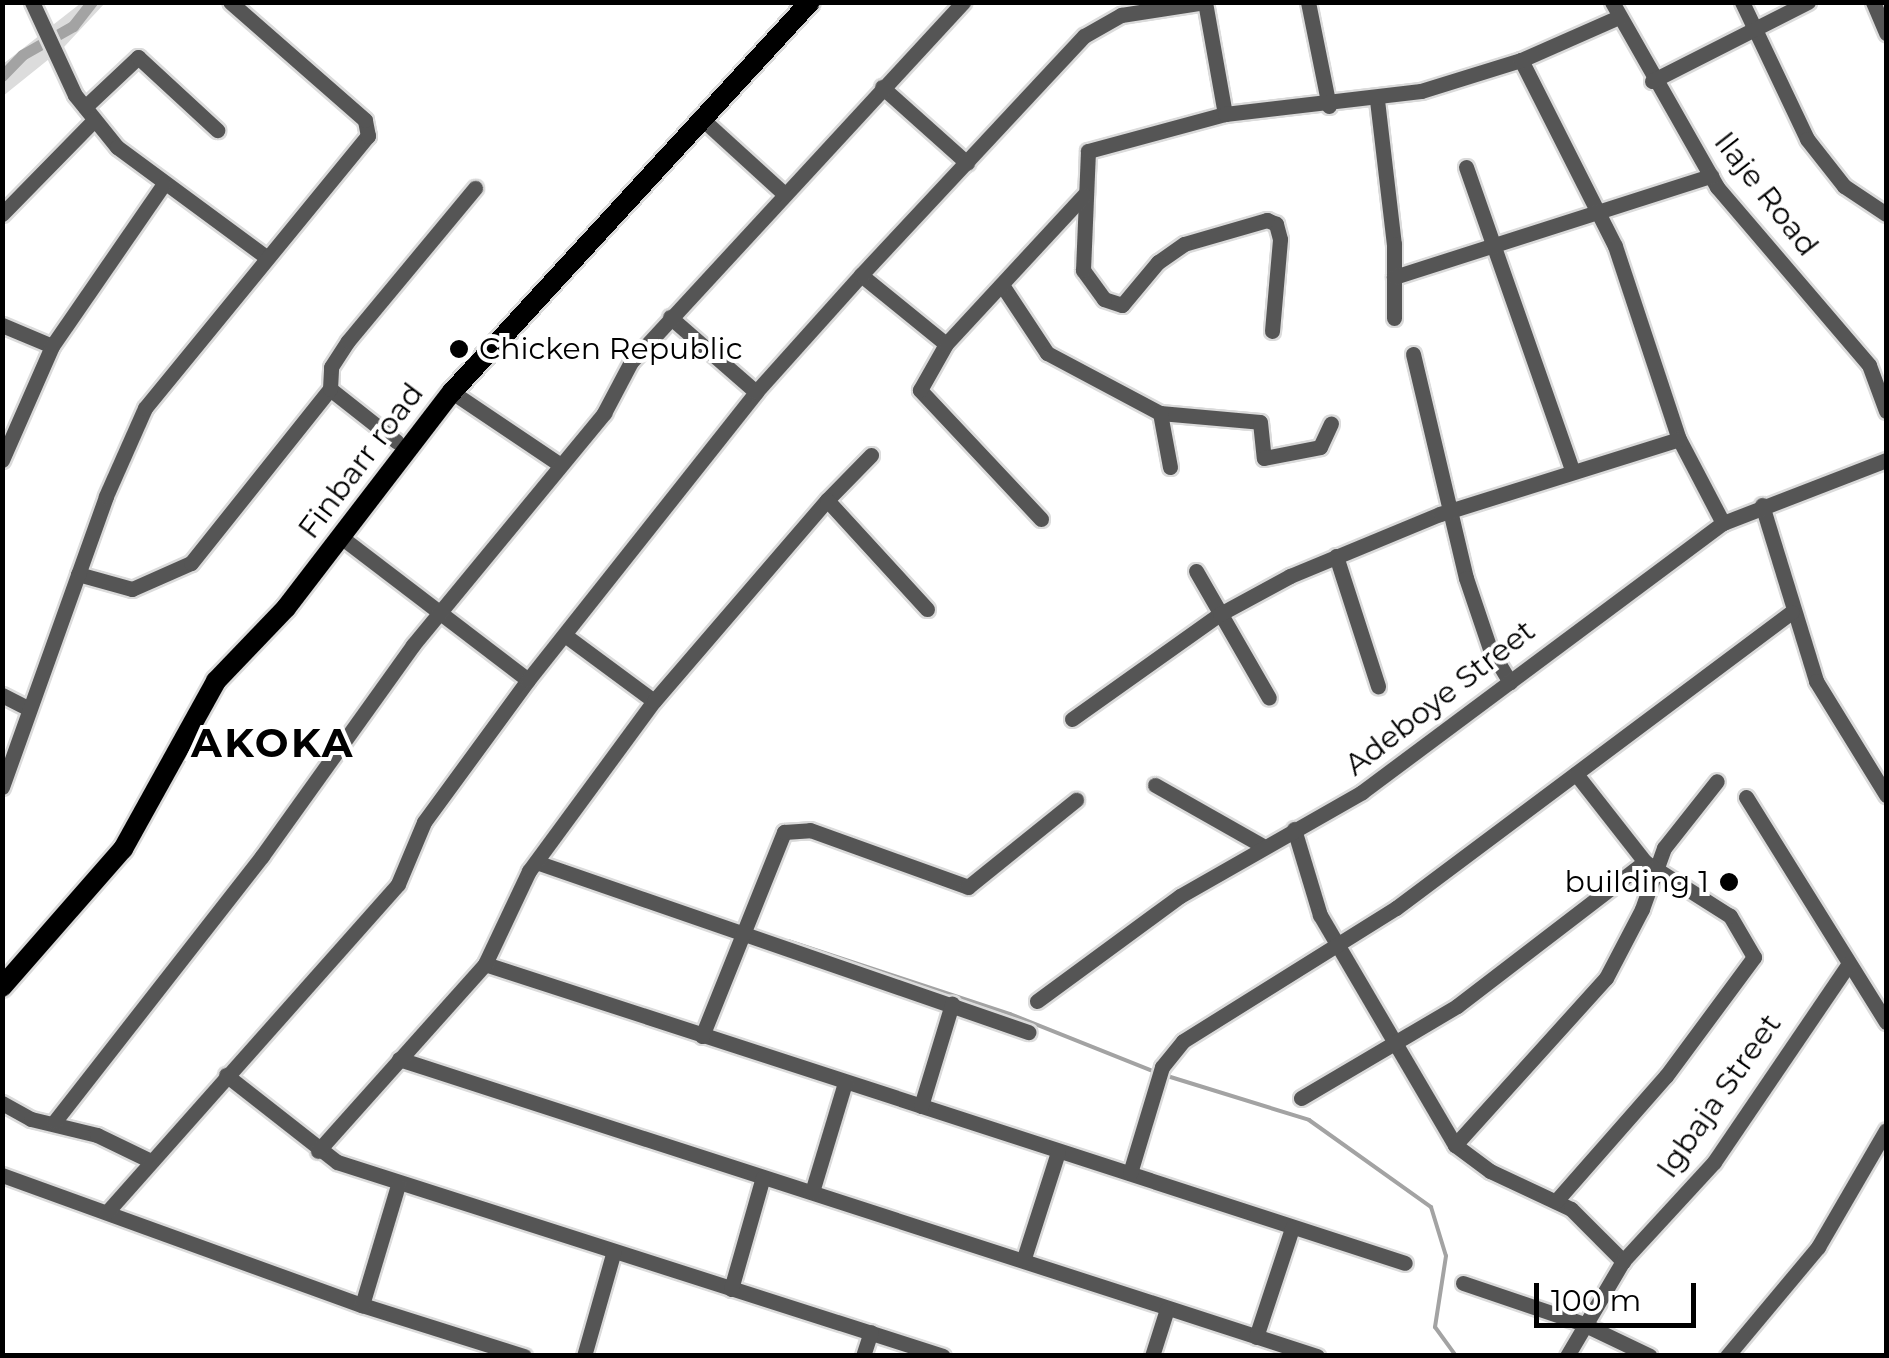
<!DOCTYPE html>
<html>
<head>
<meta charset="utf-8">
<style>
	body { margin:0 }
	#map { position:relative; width:1889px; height:1358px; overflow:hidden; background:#fff; font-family:Montserrat,sans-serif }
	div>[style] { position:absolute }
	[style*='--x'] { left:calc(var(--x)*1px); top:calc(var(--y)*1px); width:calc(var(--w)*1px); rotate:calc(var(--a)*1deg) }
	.green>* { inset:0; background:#dcdcdc }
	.stream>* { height:4px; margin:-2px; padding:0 2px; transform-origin:2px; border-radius:2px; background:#a3a3a3 }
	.canal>* { height:11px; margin:-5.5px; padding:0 5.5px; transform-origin:5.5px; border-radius:5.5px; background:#a3a3a3 }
	.roads { filter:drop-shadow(2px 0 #dbdbdb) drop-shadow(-2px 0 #dbdbdb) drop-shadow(0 2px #dbdbdb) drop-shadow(0 -2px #dbdbdb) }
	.minor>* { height:15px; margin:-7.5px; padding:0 7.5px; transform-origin:7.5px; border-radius:7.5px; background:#555 }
	.major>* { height:20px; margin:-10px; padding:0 10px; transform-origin:10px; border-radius:10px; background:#000 }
	.dots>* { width:28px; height:28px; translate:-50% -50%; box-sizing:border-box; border:5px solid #fff; border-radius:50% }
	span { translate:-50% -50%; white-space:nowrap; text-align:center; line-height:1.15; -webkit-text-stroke:8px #fff; paint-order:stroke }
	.street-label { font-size:30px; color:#000 }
	.poi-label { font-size:30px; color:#000 }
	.left { translate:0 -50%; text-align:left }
	.right { translate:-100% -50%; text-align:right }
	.district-label { font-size:40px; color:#000; font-weight:700; letter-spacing:2.5px }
	.frame { position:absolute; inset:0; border:5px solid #000; pointer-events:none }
	.scale { position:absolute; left:1534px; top:1283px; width:162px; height:45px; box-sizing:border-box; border:5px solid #000; border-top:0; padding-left:12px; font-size:30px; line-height:35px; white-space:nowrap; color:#000; -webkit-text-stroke:8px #fff; paint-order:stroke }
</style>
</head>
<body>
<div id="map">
	<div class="green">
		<div style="clip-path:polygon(81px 3px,105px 3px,64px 47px,3px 96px,3px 64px)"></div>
	</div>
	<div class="stream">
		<div style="--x:788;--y:941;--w:234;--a:18.2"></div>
		<div style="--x:1010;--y:1014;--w:156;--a:21.8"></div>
		<div style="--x:1164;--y:1075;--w:152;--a:17.2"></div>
		<div style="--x:1309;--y:1120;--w:150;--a:35.5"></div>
		<div style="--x:1431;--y:1207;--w:51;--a:73"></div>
		<div style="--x:1446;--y:1256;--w:72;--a:98.8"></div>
		<div style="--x:1435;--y:1327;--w:36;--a:54"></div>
	</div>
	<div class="canal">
		<div style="--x:2;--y:76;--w:29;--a:-46"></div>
		<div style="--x:22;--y:55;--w:59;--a:-29.6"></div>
		<div style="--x:73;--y:26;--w:31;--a:-52"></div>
	</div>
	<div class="roads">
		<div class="minor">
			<div style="--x:32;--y:2;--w:102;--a:65.2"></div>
			<div style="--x:75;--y:95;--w:67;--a:51.1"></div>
			<div style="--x:117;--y:147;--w:184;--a:36.4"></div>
			<div style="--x:1205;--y:2;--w:114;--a:79.9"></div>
			<div style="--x:1308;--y:2;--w:106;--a:78.6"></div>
			<div style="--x:1612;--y:2;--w:213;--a:60.4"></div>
			<div style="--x:1717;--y:187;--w:234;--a:49.5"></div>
			<div style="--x:1869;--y:365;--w:49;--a:69.7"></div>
			<div style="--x:1742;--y:2;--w:152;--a:64.6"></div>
			<div style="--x:1807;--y:139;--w:60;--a:51.8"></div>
			<div style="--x:1844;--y:186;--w:50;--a:33.7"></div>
			<div style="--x:1873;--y:2;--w:34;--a:67"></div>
			<div style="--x:1521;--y:60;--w:208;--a:63.2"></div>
			<div style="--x:1615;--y:246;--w:203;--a:71.7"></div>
			<div style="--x:1679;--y:439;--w:95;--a:62.4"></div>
			<div style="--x:1652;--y:81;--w:175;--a:-26.9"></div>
			<div style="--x:882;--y:87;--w:114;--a:41.8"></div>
			<div style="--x:1377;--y:100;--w:145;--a:83.3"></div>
			<div style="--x:1394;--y:244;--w:74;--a:90"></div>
			<div style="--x:85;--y:107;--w:73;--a:-43.3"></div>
			<div style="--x:138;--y:57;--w:108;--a:42.7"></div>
			<div style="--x:700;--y:117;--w:111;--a:42.4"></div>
			<div style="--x:1466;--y:167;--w:323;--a:70.7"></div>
			<div style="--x:2;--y:214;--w:132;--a:-45.6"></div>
			<div style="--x:861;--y:275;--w:109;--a:39.1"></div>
			<div style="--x:1394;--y:277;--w:333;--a:-17.7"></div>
			<div style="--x:1004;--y:288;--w:78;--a:56.5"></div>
			<div style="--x:1047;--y:353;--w:128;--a:28"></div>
			<div style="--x:1160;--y:413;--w:100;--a:5.1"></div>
			<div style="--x:1260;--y:422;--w:36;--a:84"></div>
			<div style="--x:1264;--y:458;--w:57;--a:-11.1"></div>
			<div style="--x:1320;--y:447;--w:26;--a:-65"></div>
			<div style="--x:670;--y:317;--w:114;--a:41.1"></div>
			<div style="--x:2;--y:325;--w:54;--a:22.8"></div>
			<div style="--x:1272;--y:331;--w:92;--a:-85"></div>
			<div style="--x:1280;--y:239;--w:16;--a:-105"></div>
			<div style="--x:1276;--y:224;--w:10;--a:-156"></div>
			<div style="--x:1267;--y:220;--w:86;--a:163.9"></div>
			<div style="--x:1184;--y:244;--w:32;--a:145"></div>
			<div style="--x:1158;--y:262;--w:56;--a:129.9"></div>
			<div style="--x:1122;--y:305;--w:19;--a:-162"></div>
			<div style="--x:1104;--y:299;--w:36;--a:-126"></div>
			<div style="--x:1083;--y:270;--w:119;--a:-87.6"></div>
			<div style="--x:1088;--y:151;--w:142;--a:-15.1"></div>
			<div style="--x:1225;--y:114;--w:197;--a:-6.7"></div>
			<div style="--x:1421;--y:91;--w:105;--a:-17.2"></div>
			<div style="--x:1521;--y:60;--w:107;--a:-23.7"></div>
			<div style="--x:1413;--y:354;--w:230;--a:76.7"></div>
			<div style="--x:1466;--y:578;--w:75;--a:71.3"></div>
			<div style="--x:1490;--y:649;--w:39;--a:59"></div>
			<div style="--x:330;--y:389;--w:85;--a:38.3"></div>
			<div style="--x:452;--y:392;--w:129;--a:33.9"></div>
			<div style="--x:1160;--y:413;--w:55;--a:79.5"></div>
			<div style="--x:2;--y:460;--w:124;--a:-66.3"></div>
			<div style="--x:52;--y:346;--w:196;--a:-55.4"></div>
			<div style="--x:827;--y:500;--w:63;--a:-45.6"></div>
			<div style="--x:1762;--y:505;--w:184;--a:72.9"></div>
			<div style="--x:1816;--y:681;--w:134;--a:58.4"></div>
			<div style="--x:1041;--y:519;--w:177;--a:-133.2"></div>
			<div style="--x:920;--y:390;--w:53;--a:-60.5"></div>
			<div style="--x:946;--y:344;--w:203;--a:-47.2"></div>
			<div style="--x:341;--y:537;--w:235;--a:37.4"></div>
			<div style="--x:1336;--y:556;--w:137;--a:72.1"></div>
			<div style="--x:1196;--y:571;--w:146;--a:60.1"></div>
			<div style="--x:78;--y:574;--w:56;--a:15.5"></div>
			<div style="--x:132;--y:589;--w:64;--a:-23.8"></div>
			<div style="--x:191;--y:563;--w:223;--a:-51.4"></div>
			<div style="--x:330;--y:389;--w:22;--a:-87"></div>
			<div style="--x:331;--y:367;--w:31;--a:-57"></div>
			<div style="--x:348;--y:341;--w:199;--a:-50.3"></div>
			<div style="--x:566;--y:636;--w:109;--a:36.5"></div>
			<div style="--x:2;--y:695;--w:28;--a:27"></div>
			<div style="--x:1072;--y:719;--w:181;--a:-35.4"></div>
			<div style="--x:1220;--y:614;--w:80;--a:-28.5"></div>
			<div style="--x:1290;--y:576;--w:162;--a:-22.5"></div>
			<div style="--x:1440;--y:514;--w:250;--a:-17.4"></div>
			<div style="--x:1155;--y:785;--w:122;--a:29.5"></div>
			<div style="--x:2;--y:787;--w:309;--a:-70.3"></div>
			<div style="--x:106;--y:496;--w:96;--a:-66.1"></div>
			<div style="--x:145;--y:408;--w:352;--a:-50.7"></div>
			<div style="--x:368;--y:136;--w:16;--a:-101"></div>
			<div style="--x:365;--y:120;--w:179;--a:-138.8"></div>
			<div style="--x:1746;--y:797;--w:265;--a:58.1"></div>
			<div style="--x:1294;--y:829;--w:90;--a:73.2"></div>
			<div style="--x:1320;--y:915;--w:267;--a:59.6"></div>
			<div style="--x:1455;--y:1145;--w:44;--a:36.6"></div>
			<div style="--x:1490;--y:1171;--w:89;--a:25.1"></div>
			<div style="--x:1571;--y:1209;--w:74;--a:45"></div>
			<div style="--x:536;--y:862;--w:521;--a:19.06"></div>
			<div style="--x:485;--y:964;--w:967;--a:18"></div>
			<div style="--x:1037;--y:1001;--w:177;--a:-36.3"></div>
			<div style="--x:1180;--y:896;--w:210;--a:-29.7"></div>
			<div style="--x:1362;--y:792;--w:450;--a:-36.7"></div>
			<div style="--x:1723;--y:523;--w:175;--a:-21.1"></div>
			<div style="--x:702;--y:1036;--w:220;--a:-68.1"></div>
			<div style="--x:784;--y:832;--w:26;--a:-4"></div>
			<div style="--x:810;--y:830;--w:168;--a:19.8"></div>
			<div style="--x:968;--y:887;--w:139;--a:-38.9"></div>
			<div style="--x:399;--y:1059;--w:965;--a:17.93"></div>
			<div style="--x:226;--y:1075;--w:141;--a:38.1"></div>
			<div style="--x:337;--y:1162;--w:636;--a:17.75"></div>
			<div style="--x:1301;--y:1098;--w:181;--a:-30.5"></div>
			<div style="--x:1457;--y:1006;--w:237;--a:-37.5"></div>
			<div style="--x:2;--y:1103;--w:33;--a:29"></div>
			<div style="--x:31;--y:1119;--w:68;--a:13.6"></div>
			<div style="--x:97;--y:1135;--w:58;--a:25.7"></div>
			<div style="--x:921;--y:1106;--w:107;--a:-73.1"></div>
			<div style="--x:55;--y:1121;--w:336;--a:-52"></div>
			<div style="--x:262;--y:856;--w:259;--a:-54.4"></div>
			<div style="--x:413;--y:645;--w:301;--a:-50.5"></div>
			<div style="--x:604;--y:413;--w:58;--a:-62.1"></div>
			<div style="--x:631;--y:362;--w:490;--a:-47.3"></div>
			<div style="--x:1455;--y:1145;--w:225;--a:-47.9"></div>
			<div style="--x:1606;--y:978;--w:78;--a:-62.4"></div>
			<div style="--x:1642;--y:909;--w:65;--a:-70.2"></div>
			<div style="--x:1664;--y:848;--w:85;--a:-51.7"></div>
			<div style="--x:318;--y:1151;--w:251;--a:-48.2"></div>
			<div style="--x:485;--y:964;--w:103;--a:-64.7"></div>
			<div style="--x:529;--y:871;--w:211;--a:-53.7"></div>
			<div style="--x:654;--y:701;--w:265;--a:-49.3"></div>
			<div style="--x:827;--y:500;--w:148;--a:47.5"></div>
			<div style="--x:1130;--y:1173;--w:111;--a:-73.2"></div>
			<div style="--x:1162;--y:1067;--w:33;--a:-51"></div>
			<div style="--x:1183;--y:1041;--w:251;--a:-32"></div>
			<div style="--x:1396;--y:908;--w:494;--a:-36.8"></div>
			<div style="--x:2;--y:1175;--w:383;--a:19.9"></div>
			<div style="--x:362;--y:1305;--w:170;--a:17.5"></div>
			<div style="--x:812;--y:1192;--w:114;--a:-73.2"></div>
			<div style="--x:1556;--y:1201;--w:167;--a:-48.7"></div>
			<div style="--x:1666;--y:1076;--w:148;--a:-53.5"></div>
			<div style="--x:1754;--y:957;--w:48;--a:-120.3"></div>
			<div style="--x:1730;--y:916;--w:101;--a:-147.6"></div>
			<div style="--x:1645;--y:862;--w:112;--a:-128.1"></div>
			<div style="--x:107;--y:1212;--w:438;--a:-48.4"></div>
			<div style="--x:398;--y:884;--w:67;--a:-67.2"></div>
			<div style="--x:424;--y:822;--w:176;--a:-53.8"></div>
			<div style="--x:528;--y:680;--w:367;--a:-51.6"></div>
			<div style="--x:756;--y:392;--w:157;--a:-48.1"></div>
			<div style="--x:861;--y:275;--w:327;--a:-47"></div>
			<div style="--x:1084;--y:36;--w:43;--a:-29.6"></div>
			<div style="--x:1121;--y:15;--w:85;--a:-8.8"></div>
			<div style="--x:1024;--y:1258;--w:111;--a:-72.2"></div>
			<div style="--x:1463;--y:1283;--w:125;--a:18.7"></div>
			<div style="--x:1581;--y:1323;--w:76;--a:25.6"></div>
			<div style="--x:731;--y:1289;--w:116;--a:-74.1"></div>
			<div style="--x:362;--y:1305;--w:125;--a:-73.3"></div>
			<div style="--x:1256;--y:1337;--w:115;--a:-71.7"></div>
			<div style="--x:584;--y:1356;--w:109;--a:-74.1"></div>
			<div style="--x:863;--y:1356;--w:25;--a:-72"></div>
			<div style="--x:1152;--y:1356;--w:49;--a:-72.3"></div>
			<div style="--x:1567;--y:1356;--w:110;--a:-59.5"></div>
			<div style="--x:1623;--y:1261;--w:134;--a:-47.4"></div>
			<div style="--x:1714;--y:1162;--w:238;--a:-55.8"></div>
			<div style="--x:1727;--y:1356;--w:142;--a:-50.1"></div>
			<div style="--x:1818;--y:1247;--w:135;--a:-59.8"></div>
		</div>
		<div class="major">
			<div style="--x:2;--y:987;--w:184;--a:-48.8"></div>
			<div style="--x:123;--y:849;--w:192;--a:-61"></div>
			<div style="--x:216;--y:681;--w:101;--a:-46.2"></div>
			<div style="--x:286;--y:608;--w:272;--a:-52.5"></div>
			<div style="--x:452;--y:392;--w:529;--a:-47.45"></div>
		</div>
	</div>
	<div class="dots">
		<div style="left:459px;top:349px;background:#000"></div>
		<div style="left:1729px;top:882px;background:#000"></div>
	</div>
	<div class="street-label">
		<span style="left:1766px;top:194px;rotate:52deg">Ilaje Road</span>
		<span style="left:361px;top:461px;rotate:-53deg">Finbarr road</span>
		<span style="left:1440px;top:698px;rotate:-38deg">Adeboye Street</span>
		<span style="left:1719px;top:1096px;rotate:-55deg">Igbaja Street</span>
	</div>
	<div class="poi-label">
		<span class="left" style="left:479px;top:349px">Chicken Republic</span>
		<span class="right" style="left:1709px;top:882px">building 1</span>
	</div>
	<div class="district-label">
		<span style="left:273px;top:743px">AKOKA</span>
	</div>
	<div class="frame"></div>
	<div class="scale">100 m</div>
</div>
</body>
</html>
